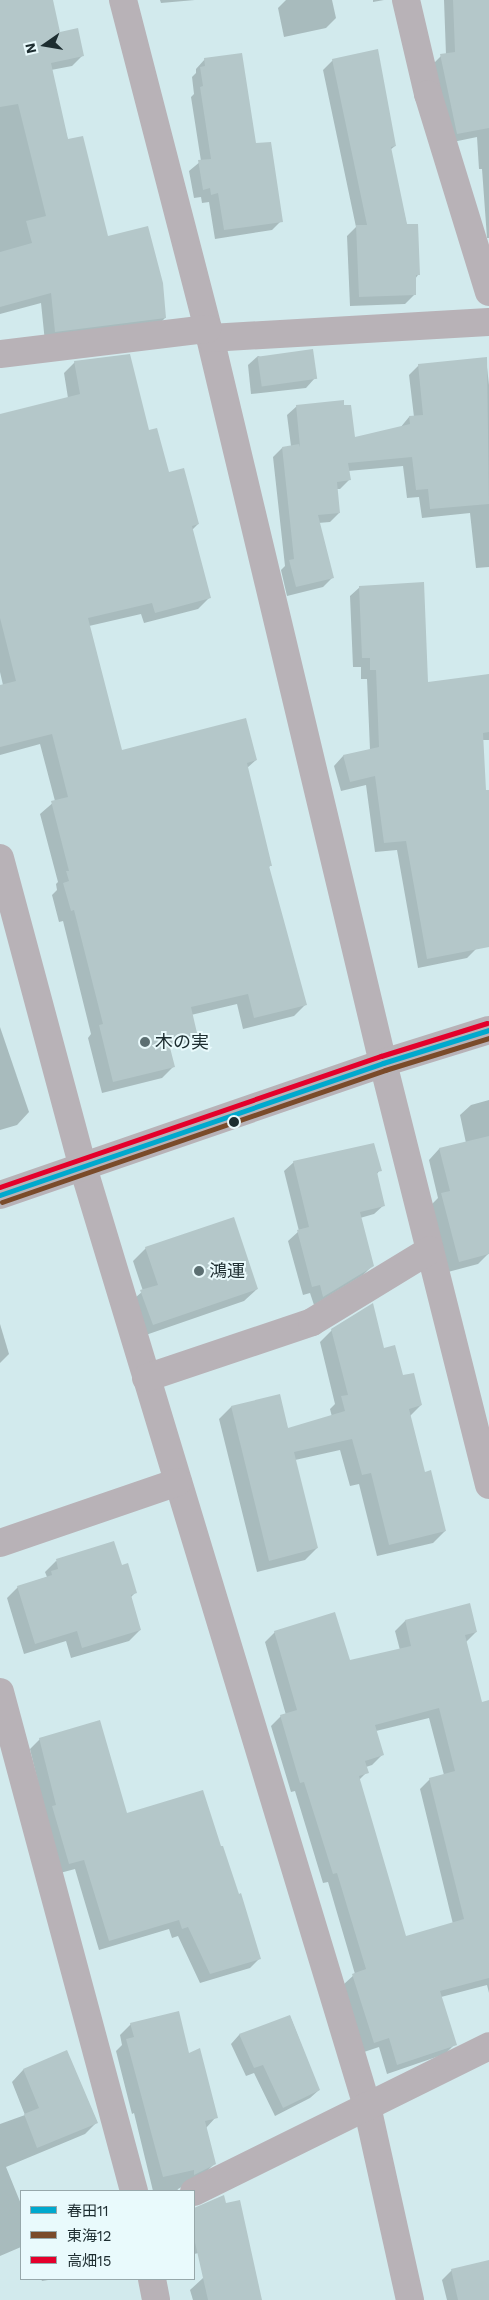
<!DOCTYPE html>
<html>
<head>
<meta charset="utf-8">
<style>
	body { margin:0 }
	#map { position:relative; width:489px; height:2300px; overflow:hidden; background:#d2eaed; font-family:"Work Sans","Noto Sans JP",sans-serif }
	div>[style] { position:absolute }
	[style*='--x'] { left:calc(var(--x)*1px); top:calc(var(--y)*1px); width:calc(var(--w)*1px); rotate:calc(var(--a)*1deg) }
	.shadow>* { inset:0; background:#0003 }
	.building>* { inset:0; background:#b4c7c9; transform-origin:0 0 }
	.minor>* { height:28px; margin:-14px; padding:0 14px; transform-origin:14px; border-radius:14px; background:#b8b2b7 }
	.tertiary>* { height:28px; margin:-14px; padding:0 14px; transform-origin:14px; border-radius:14px; background:#b8b2b7 }
	.bus-1>* { height:5px; margin:-2.5px; padding:0 2.5px; transform-origin:2.5px; border-radius:2.5px; background:#00a9ce }
	.bus-2>* { height:5px; margin:-2.5px; padding:0 2.5px; transform-origin:2.5px; border-radius:2.5px; background:#7a4b2a }
	.bus-3>* { height:5px; margin:-2.5px; padding:0 2.5px; transform-origin:2.5px; border-radius:2.5px; background:#e4002b }
	.dots>* { width:14px; height:14px; translate:-50% -50%; box-sizing:border-box; border:2px solid #e9fafc; border-radius:50% }
	span { translate:-50% -50%; white-space:nowrap; text-align:center; line-height:1.15; -webkit-text-stroke:4px #e9fafc; paint-order:stroke }
	.poi-label { font-size:18px; color:#1d2d30 }
	.left { translate:0 -50%; text-align:left }
	.legend { position:absolute; left:20px; top:2190px; width:175px; height:90px; box-sizing:border-box; background:#e9fafc; border:1px solid #97a8aa; margin:0; padding:6px 9px; list-style:none; font-size:15px; color:#1d2d30 }
	.legend li { display:flex; align-items:center; gap:10px; height:25px }
	.legend b { width:25px; border:1px solid #97a8aa }
	.north { position:absolute; left:20px; top:20px; width:50px; height:50px; -webkit-text-stroke:4px #e9fafc; paint-order:stroke; rotate:257deg; font-size:14px; font-weight:700; line-height:20px; text-align:center; color:#1d2d30 }
	.north::after { content:''; display:block; margin:auto; width:18px; height:22px; background:#1d2d30; clip-path:polygon(50% 0,100% 100%,50% 72%,0 100%) }
</style>
</head>
<body>
<div id="map">
	<div class="shadow">
		<div style="clip-path:polygon(0 0,52px 0,59px 34px,83px 55px,72px 66px,51px 70px,68px 141px,108px 238px,165px 318px,154px 329px,45px 342px,41px 303px,0 314px)"></div>
		<div style="clip-path:polygon(160px 0,195px 0,161px 3px)"></div>
		<div style="clip-path:polygon(286px 0,332px 0,336px 18px,326px 28px,284px 37px,278px 8px)"></div>
		<div style="clip-path:polygon(373px 0,384px 0,373px 2px)"></div>
		<div style="clip-path:polygon(444px 0,489px 0,489px 238px,487px 238px,482px 169px,479px 169px,477px 137px,448px 143px,432px 65px,441px 56px,446px 55px)"></div>
		<div style="clip-path:polygon(205px 59px,281px 221px,272px 230px,215px 239px,209px 202px,202px 203px,201px 197px,194px 198px,189px 171px,201px 161px,191px 97px,194px 94px,192px 77px,196px 73px,196px 69px)"></div>
		<div style="clip-path:polygon(333px 60px,395px 146px,390px 150px,418px 275px,415px 279px,415px 294px,405px 304px,350px 306px,347px 236px,356px 227px,323px 70px)"></div>
		<div style="clip-path:polygon(258px 356px,315px 378px,306px 388px,251px 394px,248px 365px)"></div>
		<div style="clip-path:polygon(486px 358px,489px 385px,489px 567px,476px 568px,470px 513px,422px 518px,419px 497px,407px 498px,403px 466px,348px 471px,349px 480px,340px 489px,336px 489px,339px 513px,330px 522px,318px 523px,332px 578px,323px 587px,287px 596px,281px 570px,285px 566px,273px 457px,282px 448px,291px 446px,287px 415px,297px 406px,353px 439px,400px 428px,409px 417px,414px 417px,409px 375px,419px 365px)"></div>
		<div style="clip-path:polygon(75px 362px,148px 431px,168px 473px,198px 524px,192px 530px,209px 598px,198px 609px,144px 623px,141px 614px,89px 626px,121px 751px,256px 760px,247px 768px,271px 865px,268px 868px,306px 1004px,294px 1016px,243px 1029px,237px 1004px,191px 1015px,196px 1032px,184px 1044px,169px 1048px,174px 1066px,162px 1078px,102px 1093px,88px 1038px,91px 1034px,63px 921px,59px 922px,52px 895px,57px 890px,56px 884px,58px 882px,40px 814px,55px 801px,40px 744px,0 755px,0 686px,3px 685px,0 672px,0 416px,68px 398px,64px 373px)"></div>
		<div style="clip-path:polygon(360px 587px,427px 683px,489px 675px,489px 740px,482px 740px,484px 791px,489px 791px,489px 913px,476px 949px,467px 958px,418px 968px,397px 850px,375px 852px,366px 785px,341px 791px,334px 766px,343px 756px,370px 750px,367px 679px,361px 679px,361px 667px,353px 667px,350px 596px)"></div>
		<div style="clip-path:polygon(0 1027px,29px 1112px,17px 1125px,0 1130px)"></div>
		<div style="clip-path:polygon(489px 1100px,489px 1253px,478px 1264px,448px 1272px,431px 1205px,438px 1198px,429px 1160px,439px 1149px,466px 1143px,460px 1115px,471px 1105px)"></div>
		<div style="clip-path:polygon(294px 1162px,380px 1170px,376px 1175px,384px 1205px,374px 1214px,360px 1218px,372px 1266px,363px 1275px,314px 1305px,310px 1293px,303px 1295px,288px 1241px,299px 1231px,284px 1171px)"></div>
		<div style="clip-path:polygon(146px 1248px,257px 1289px,244px 1301px,140px 1337px,128px 1304px,143px 1291px,133px 1261px)"></div>
		<div style="clip-path:polygon(0 1324px,9px 1354px,0 1363px)"></div>
		<div style="clip-path:polygon(332px 1330px,383px 1349px,421px 1405px,410px 1416px,424px 1473px,445px 1531px,433px 1543px,377px 1556px,359px 1484px,350px 1486px,340px 1450px,295px 1460px,317px 1548px,305px 1560px,257px 1572px,219px 1419px,231px 1407px,279px 1395px,288px 1430px,332px 1417px,330px 1409px,335px 1404px,320px 1342px)"></div>
		<div style="clip-path:polygon(56px 1561px,136px 1592px,130px 1598px,140px 1630px,129px 1641px,71px 1658px,66px 1641px,24px 1654px,7px 1598px,18px 1587px,47px 1577px,45px 1572px)"></div>
		<div style="clip-path:polygon(evenodd,469px 1605px,476px 1632px,466px 1642px,481px 1703px,489px 1701px,489px 1993px,487px 1985px,441px 1997px,455px 2044px,445px 2054px,387px 2074px,379px 2047px,364px 2052px,343px 1985px,355px 1974px,328px 1882px,323px 1883px,295px 1791px,291px 1792px,271px 1726px,281px 1716px,286px 1715px,265px 1642px,275px 1632px,349px 1662px,400px 1650px,395px 1631px,405px 1621px,469px 1605px,429px 1718px,444px 1775px,430px 1779px,420px 1789px,453px 1924px,405px 1938px,359px 1780px,367px 1772px,366px 1767px,372px 1765px,382px 1755px,376px 1731px,429px 1718px)"></div>
		<div style="clip-path:polygon(40px 1739px,127px 1815px,260px 1958px,250px 1968px,200px 1983px,178px 1936px,172px 1938px,169px 1929px,99px 1950px,75px 1869px,60px 1873px,30px 1749px)"></div>
		<div style="clip-path:polygon(290px 2016px,319px 2090px,310px 2098px,275px 2116px,254px 2073px,246px 2076px,231px 2044px,239px 2035px)"></div>
		<div style="clip-path:polygon(131px 2024px,188px 2054px,216px 2117px,206px 2128px,215px 2163px,204px 2174px,178px 2189px,177px 2191px,153px 2191px,134px 2113px,132px 2114px,116px 2051px,122px 2045px,120px 2035px)"></div>
		<div style="clip-path:polygon(67px 2052px,97px 2122px,85px 2134px,6px 2167px,21px 2204px,21px 2247px,0 2256px,0 2124px,25px 2115px,12px 2082px,23px 2070px)"></div>
		<div style="clip-path:polygon(223px 2196px,235px 2245px,194px 2254px,194px 2209px)"></div>
		<div style="clip-path:polygon(489px 2262px,489px 2300px,447px 2300px,442px 2280px,452px 2270px)"></div>
		<div style="clip-path:polygon(203px 2278px,261px 2300px,193px 2300px,190px 2290px)"></div>
		<div style="clip-path:polygon(41px 2279px,54px 2279px,42px 2281px)"></div>
	</div>
	<div class="building">
		<div style="clip-path:polygon(0 0,53px 0,60px 32px,78px 28px,84px 56px,51px 63px,68px 139px,83px 136px,108px 236px,148px 226px,163px 283px,166px 318px,55px 332px,51px 293px,0 307px,0 252px,32px 243px,26px 221px,46px 216px,18px 104px,0 107px)"></div>
		<div style="clip-path:polygon(453px 0,489px 0,489px 128px,457px 134px,440px 54px,455px 52px)"></div>
		<div style="clip-path:polygon(378px 49px,396px 146px,391px 147px,407px 224px,418px 224px,420px 275px,416px 275px,416px 295px,359px 297px,356px 225px,367px 225px,332px 59px)"></div>
		<div style="clip-path:polygon(242px 53px,256px 143px,271px 142px,283px 222px,224px 230px,218px 193px,211px 195px,210px 188px,203px 190px,198px 160px,211px 159px,200px 87px,203px 86px,200px 67px,205px 66px,204px 58px)"></div>
		<div style="left:313px;top:349px;width:30px;height:56px;rotate:82deg"></div>
		<div style="clip-path:polygon(130px 354px,149px 430px,157px 428px,169px 472px,184px 468px,199px 524px,192px 526px,211px 598px,155px 613px,152px 603px,88px 618px,122px 750px,246px 718px,257px 760px,247px 763px,272px 866px,269px 866px,307px 1005px,254px 1018px,248px 994px,191px 1007px,197px 1033px,168px 1040px,175px 1067px,113px 1082px,99px 1025px,103px 1024px,74px 910px,71px 911px,63px 883px,69px 881px,66px 871px,69px 871px,51px 801px,68px 797px,52px 734px,0 747px,0 685px,16px 681px,0 618px,0 414px,80px 394px,74px 361px)"></div>
		<div style="clip-path:polygon(487px 357px,489px 504px,430px 509px,428px 489px,416px 490px,412px 457px,348px 463px,351px 480px,337px 482px,340px 513px,318px 515px,334px 578px,296px 587px,289px 560px,294px 559px,282px 447px,299px 444px,300px 447px,296px 405px,344px 400px,344px 405px,351px 405px,355px 437px,410px 424px,409px 416px,423px 415px,418px 364px)"></div>
		<div style="clip-path:polygon(424px 582px,428px 682px,489px 674px,489px 732px,483px 733px,486px 790px,489px 790px,489px 947px,427px 959px,406px 841px,384px 843px,375px 776px,350px 782px,343px 755px,379px 747px,376px 670px,370px 670px,370px 658px,362px 658px,359px 586px)"></div>
		<div style="clip-path:polygon(489px 1136px,489px 1254px,459px 1262px,441px 1193px,450px 1191px,439px 1148px)"></div>
		<div style="clip-path:polygon(374px 1143px,382px 1171px,377px 1172px,385px 1206px,360px 1212px,374px 1266px,323px 1297px,320px 1285px,312px 1287px,297px 1230px,309px 1227px,293px 1161px)"></div>
		<div style="clip-path:polygon(234px 1217px,258px 1289px,153px 1325px,140px 1290px,158px 1285px,145px 1247px)"></div>
		<div style="clip-path:polygon(373px 1303px,384px 1348px,395px 1345px,403px 1375px,414px 1373px,422px 1405px,409px 1409px,425px 1472px,431px 1470px,446px 1531px,389px 1545px,371px 1473px,362px 1475px,352px 1439px,294px 1452px,318px 1548px,269px 1561px,231px 1406px,280px 1394px,288px 1428px,345px 1411px,341px 1396px,348px 1395px,331px 1329px)"></div>
		<div style="clip-path:polygon(114px 1541px,122px 1565px,128px 1563px,137px 1593px,131px 1595px,141px 1630px,82px 1648px,77px 1631px,35px 1644px,17px 1586px,52px 1575px,51px 1571px,58px 1569px,56px 1559px)"></div>
		<div style="clip-path:polygon(evenodd,470px 1603px,477px 1632px,465px 1635px,482px 1702px,489px 1700px,489px 1978px,440px 1991px,457px 2045px,397px 2065px,389px 2038px,374px 2043px,352px 1974px,366px 1969px,337px 1873px,333px 1874px,304px 1782px,300px 1783px,280px 1715px,297px 1710px,274px 1631px,335px 1612px,350px 1660px,411px 1646px,405px 1620px,470px 1603px,439px 1708px,455px 1771px,429px 1778px,464px 1919px,406px 1936px,359px 1776px,369px 1773px,365px 1761px,384px 1755px,375px 1725px,439px 1708px)"></div>
		<div style="clip-path:polygon(100px 1720px,127px 1813px,203px 1790px,221px 1846px,223px 1846px,239px 1894px,241px 1893px,261px 1959px,210px 1974px,188px 1927px,182px 1929px,179px 1920px,109px 1941px,84px 1860px,69px 1864px,52px 1806px,56px 1805px,39px 1738px)"></div>
		<div style="clip-path:polygon(179px 2011px,189px 2053px,200px 2048px,218px 2118px,205px 2121px,216px 2164px,194px 2175px,194px 2170px,163px 2177px,126px 2039px,134px 2037px,130px 2023px)"></div>
		<div style="clip-path:polygon(290px 2015px,320px 2090px,283px 2108px,263px 2065px,254px 2068px,239px 2034px)"></div>
		<div style="clip-path:polygon(67px 2050px,98px 2123px,37px 2148px,24px 2114px,39px 2108px,23px 2069px)"></div>
		<div style="clip-path:polygon(224px 2195px,226px 2203px,240px 2200px,262px 2300px,208px 2300px,194px 2238px,194px 2208px)"></div>
		<div style="clip-path:polygon(489px 2260px,489px 2300px,458px 2300px,451px 2269px)"></div>
	</div>
	<div class="minor">
		<div style="--x:123;--y:0;--w:340;--a:75.5"></div>
		<div style="--x:208;--y:329;--w:755;--a:76.59"></div>
		<div style="--x:383;--y:1063;--w:435;--a:75.9"></div>
		<div style="--x:406;--y:0;--w:97;--a:76.8"></div>
		<div style="--x:428;--y:94;--w:207;--a:72.9"></div>
		<div style="--x:210;--y:338;--w:279;--a:-3.3"></div>
		<div style="--x:0;--y:354;--w:209;--a:-6.9"></div>
		<div style="--x:0;--y:858;--w:320;--a:75"></div>
		<div style="--x:83;--y:1167;--w:981;--a:73.17"></div>
		<div style="--x:367;--y:2106;--w:199;--a:77.5"></div>
		<div style="--x:146;--y:1378;--w:175;--a:-18.6"></div>
		<div style="--x:312;--y:1322;--w:138;--a:-31.4"></div>
		<div style="--x:0;--y:1543;--w:188;--a:-18.9"></div>
		<div style="--x:0;--y:1692;--w:517;--a:74.97"></div>
		<div style="--x:194;--y:2192;--w:329;--a:-26.3"></div>
		<div style="--x:152;--y:2279;--w:21;--a:79"></div>
	</div>
	<div class="tertiary">
		<div style="--x:0;--y:1195;--w:405;--a:-19"></div>
		<div style="--x:383;--y:1063;--w:111;--a:-17.3"></div>
	</div>
	<div class="bus-1">
		<div style="--x:0;--y:1195;--w:405;--a:-19"></div>
		<div style="--x:383;--y:1063;--w:111;--a:-17.3"></div>
	</div>
	<div class="bus-2">
		<div style="--x:2;--y:1202;--w:405;--a:-19"></div>
		<div style="--x:385;--y:1070;--w:109;--a:-17.1"></div>
	</div>
	<div class="bus-3">
		<div style="--x:0;--y:1187;--w:403;--a:-19"></div>
		<div style="--x:381;--y:1056;--w:111;--a:-17.3"></div>
	</div>
	<div class="dots">
		<div style="left:145px;top:1042px;background:#5c6f72"></div>
		<div style="left:234px;top:1122px;background:#1d2d30"></div>
		<div style="left:199px;top:1271px;background:#5c6f72"></div>
	</div>
	<div class="poi-label">
		<span class="left" style="left:155px;top:1042px">木の実</span>
		<span class="left" style="left:209px;top:1271px">鴻運</span>
	</div>
	<ul class="legend">
	<li><b style="height:6px;background:#00a9ce"></b>春田11</li>
	<li><b style="height:6px;background:#7a4b2a"></b>東海12</li>
	<li><b style="height:6px;background:#e4002b"></b>高畑15</li>
	</ul>
	<div class="north">N</div>
</div>
</body>
</html>
